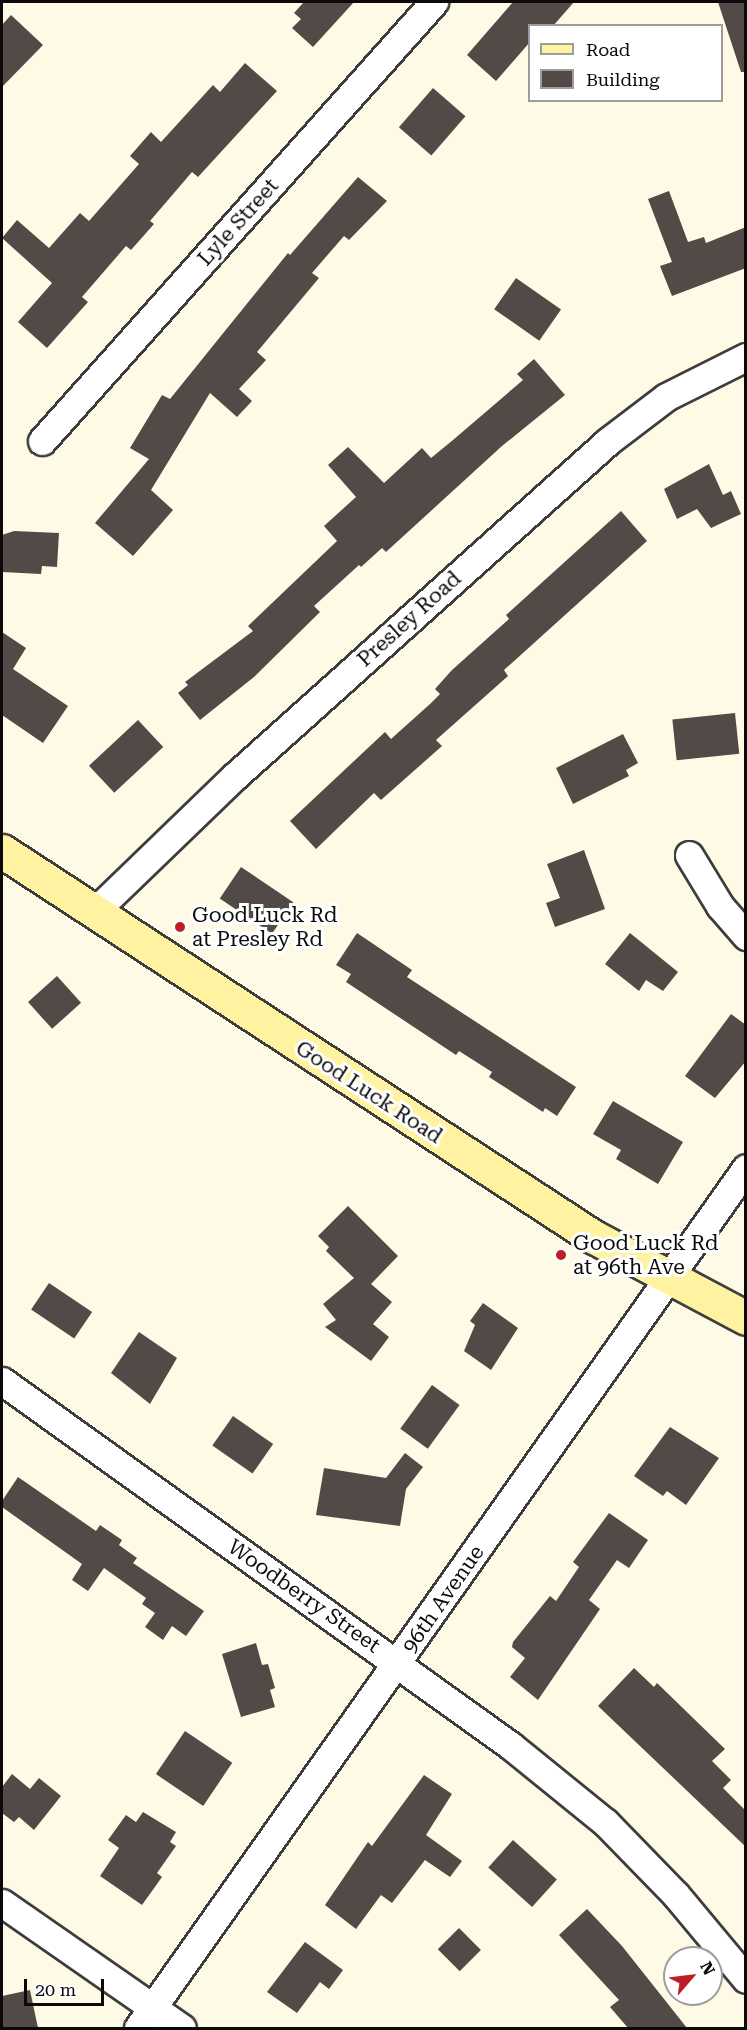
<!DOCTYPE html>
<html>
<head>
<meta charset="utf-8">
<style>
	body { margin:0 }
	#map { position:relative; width:747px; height:2030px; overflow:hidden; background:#fffae6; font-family:"Roboto Serif",serif }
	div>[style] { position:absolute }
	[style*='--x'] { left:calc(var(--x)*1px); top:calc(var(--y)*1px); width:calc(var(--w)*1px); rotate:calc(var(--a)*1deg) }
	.building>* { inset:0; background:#524a46; transform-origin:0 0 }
	.roads { filter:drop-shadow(2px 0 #3d3d3d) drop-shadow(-2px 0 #3d3d3d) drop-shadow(0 2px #3d3d3d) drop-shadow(0 -2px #3d3d3d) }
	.street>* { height:27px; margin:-13.5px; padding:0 13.5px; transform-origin:13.5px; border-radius:13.5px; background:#fff }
	.secondary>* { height:33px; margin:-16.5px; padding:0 16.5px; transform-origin:16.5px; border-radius:16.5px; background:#fff3a1 }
	.dots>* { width:16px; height:16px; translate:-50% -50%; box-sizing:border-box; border:3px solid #fff; border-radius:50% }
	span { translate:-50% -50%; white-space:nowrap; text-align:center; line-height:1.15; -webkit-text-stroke:6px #fff; paint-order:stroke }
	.street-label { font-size:21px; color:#0a0a0a }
	.poi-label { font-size:21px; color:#0a0a0a }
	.left { translate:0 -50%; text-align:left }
	.frame { position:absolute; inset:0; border:3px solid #0a0a0a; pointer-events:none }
	.legend { position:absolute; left:528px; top:24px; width:195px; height:78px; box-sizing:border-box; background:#fff; border:2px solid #9d9d9d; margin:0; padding:8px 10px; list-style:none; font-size:18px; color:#0a0a0a }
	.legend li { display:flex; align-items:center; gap:12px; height:30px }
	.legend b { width:30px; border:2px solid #9d9d9d }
	.north { position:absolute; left:663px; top:1946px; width:60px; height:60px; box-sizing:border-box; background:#fff; border:2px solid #9d9d9d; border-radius:50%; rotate:62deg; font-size:16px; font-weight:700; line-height:24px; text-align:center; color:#0a0a0a }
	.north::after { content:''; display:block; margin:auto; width:21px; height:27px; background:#bd1e28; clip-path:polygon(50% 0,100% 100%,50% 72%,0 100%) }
	.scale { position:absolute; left:24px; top:1979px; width:80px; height:27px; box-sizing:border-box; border:3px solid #0a0a0a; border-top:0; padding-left:8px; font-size:18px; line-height:21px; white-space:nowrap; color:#0a0a0a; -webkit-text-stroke:4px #fff; paint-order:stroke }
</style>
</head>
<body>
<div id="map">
	<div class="building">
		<div style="clip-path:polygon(304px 2px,354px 2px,313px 47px,292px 28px,301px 19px,294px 13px)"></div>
		<div style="clip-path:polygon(513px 2px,574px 2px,553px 26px,530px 26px,530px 42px,496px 81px,467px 55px)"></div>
		<div style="clip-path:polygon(718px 2px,746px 2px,746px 72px,741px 72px)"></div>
		<div style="clip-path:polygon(11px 15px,43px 45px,2px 87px,2px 25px)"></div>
		<div style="clip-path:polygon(245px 63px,277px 91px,198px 177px,192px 172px,150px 221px,154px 224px,131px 250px,126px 246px,82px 297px,88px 302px,47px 348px,18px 322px,52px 283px,2px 238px,17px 220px,49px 248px,80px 213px,89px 221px,139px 164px,130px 156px,151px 132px,161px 142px,213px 85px,220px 92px)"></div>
		<div style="left:433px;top:88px;width:43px;height:52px;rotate:41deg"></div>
		<div style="clip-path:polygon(358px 177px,387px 201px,349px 240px,344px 236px,312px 273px,319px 278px,257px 352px,266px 360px,239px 389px,252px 401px,237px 417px,210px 393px,151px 490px,173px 510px,133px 556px,95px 523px,149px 459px,130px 448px,162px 395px,170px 399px,288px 253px,290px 255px)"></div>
		<div style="clip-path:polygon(669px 191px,688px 242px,704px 237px,706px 243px,746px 227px,746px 268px,672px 296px,660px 266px,672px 262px,648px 199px)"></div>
		<div style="left:516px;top:278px;width:55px;height:38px;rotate:35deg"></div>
		<div style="clip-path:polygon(534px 359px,565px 395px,502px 446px,386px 552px,382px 548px,361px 567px,359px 565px,314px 606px,320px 612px,254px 677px,200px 720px,178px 693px,188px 685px,185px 682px,253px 631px,248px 626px,337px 541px,324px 526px,356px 497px,328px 465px,348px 447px,384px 483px,422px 448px,431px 458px,453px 440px,523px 380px,517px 374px)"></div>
		<div style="clip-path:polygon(709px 464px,723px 495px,731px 491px,741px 514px,711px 528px,697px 509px,677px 519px,664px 489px)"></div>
		<div style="clip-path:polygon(621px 511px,647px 541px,504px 670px,508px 676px,436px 740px,442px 746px,381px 800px,374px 793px,316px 849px,290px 821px,385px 732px,391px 739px,430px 704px,440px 694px,435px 689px,452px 670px,509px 619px,506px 615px)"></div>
		<div style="clip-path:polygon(14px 531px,59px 533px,57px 567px,42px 566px,41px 574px,2px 572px,2px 535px)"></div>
		<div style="clip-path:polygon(2px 632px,26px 648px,13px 669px,68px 706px,43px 743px,2px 715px)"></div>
		<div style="left:735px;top:713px;width:41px;height:63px;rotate:84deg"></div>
		<div style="left:138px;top:720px;width:37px;height:67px;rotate:47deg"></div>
		<div style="clip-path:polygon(623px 734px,638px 763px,626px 770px,629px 776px,573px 804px,556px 768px)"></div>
		<div style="clip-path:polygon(584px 850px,605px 909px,555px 927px,546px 903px,560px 898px,547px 864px)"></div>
		<div style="left:241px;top:867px;width:63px;height:38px;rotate:34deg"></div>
		<div style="clip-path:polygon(357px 933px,412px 970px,407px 977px,576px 1087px,557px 1116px,545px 1108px,543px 1112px,489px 1077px,492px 1072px,459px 1051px,456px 1055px,346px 982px,351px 974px,336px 965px)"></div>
		<div style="clip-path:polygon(630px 933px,678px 972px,663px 991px,646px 980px,639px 991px,605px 964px)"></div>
		<div style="left:57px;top:976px;width:36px;height:39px;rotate:48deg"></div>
		<div style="clip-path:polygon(731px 1014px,746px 1025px,746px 1061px,715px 1098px,685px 1076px)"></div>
		<div style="clip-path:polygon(613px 1101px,683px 1142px,658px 1184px,616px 1159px,621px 1150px,593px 1134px)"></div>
		<div style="clip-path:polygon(348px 1206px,398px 1256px,371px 1284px,392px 1302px,373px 1324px,389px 1337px,371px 1361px,325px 1327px,336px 1320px,323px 1304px,354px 1278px,326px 1251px,329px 1247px,318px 1236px)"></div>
		<div style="left:49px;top:1283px;width:52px;height:32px;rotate:34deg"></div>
		<div style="clip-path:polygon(483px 1303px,518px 1328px,491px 1370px,464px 1351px,475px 1325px,470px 1321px)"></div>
		<div style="clip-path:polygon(139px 1332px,177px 1358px,150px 1404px,111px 1373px)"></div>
		<div style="left:432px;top:1385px;width:34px;height:54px;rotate:36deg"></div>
		<div style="left:233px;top:1416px;width:49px;height:36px;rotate:35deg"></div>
		<div style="clip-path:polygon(670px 1427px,719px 1458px,686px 1505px,667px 1491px,663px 1496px,634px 1476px)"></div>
		<div style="clip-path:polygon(405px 1453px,423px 1467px,406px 1489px,400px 1526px,316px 1515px,324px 1468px,386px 1478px)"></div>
		<div style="clip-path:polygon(18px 1477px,96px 1531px,100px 1525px,122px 1540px,119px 1545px,137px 1558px,133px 1563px,204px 1611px,186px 1636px,172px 1626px,163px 1640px,145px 1627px,155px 1613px,142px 1604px,146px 1598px,104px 1568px,88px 1591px,72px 1580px,82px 1564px,2px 1507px,2px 1501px)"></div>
		<div style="clip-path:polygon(609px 1513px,648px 1540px,629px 1568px,617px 1560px,589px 1600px,600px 1609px,538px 1700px,510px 1677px,525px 1658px,512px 1647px,513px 1642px,550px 1596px,556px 1601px,579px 1567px,573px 1562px)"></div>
		<div style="clip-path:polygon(256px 1643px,262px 1665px,268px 1664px,275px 1688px,270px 1690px,275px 1707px,241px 1717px,222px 1654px)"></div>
		<div style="clip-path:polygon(634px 1668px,654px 1687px,657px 1683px,725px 1749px,712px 1761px,731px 1780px,723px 1788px,746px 1811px,746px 1847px,598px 1706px)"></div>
		<div style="left:185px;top:1731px;width:57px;height:52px;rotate:34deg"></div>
		<div style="clip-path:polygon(12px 1774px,30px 1789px,39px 1778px,61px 1796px,34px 1830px,19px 1817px,14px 1822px,2px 1813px,2px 1787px)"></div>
		<div style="clip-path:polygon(424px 1775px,452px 1794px,426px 1835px,462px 1861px,450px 1877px,425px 1860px,392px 1903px,381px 1895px,356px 1929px,325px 1905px,368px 1842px,372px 1846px)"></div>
		<div style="clip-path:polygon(143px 1812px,176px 1832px,170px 1842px,176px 1846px,157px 1873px,162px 1877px,142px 1905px,100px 1876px,119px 1848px,108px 1840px,126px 1815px,136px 1822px)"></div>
		<div style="left:513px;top:1840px;width:59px;height:37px;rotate:42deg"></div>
		<div style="clip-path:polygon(587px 1909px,622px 1946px,687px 2028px,628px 2028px,610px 2007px,619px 2000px,559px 1935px)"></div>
		<div style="left:459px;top:1928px;width:31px;height:30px;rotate:45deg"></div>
		<div style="clip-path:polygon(305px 1942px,343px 1970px,329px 1989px,320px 1982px,297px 2013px,267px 1992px)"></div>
		<div style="clip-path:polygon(30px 1990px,38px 2028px,2px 2028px,2px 1996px)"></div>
	</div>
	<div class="roads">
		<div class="street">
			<div style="--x:42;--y:441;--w:589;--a:-48.24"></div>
			<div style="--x:689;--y:855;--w:60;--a:58.7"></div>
			<div style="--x:720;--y:906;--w:40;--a:49"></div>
			<div style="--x:94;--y:912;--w:196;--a:-44"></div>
			<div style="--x:235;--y:776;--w:500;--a:-41.9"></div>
			<div style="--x:607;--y:442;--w:74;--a:-37.3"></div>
			<div style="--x:666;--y:397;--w:89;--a:-26.6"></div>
			<div style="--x:2;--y:1381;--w:626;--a:35.64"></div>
			<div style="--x:511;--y:1746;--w:121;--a:39"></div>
			<div style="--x:605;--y:1822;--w:102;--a:45.8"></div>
			<div style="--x:676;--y:1895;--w:109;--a:50.2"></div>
			<div style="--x:2;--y:1903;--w:219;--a:34.8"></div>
			<div style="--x:138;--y:2028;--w:1053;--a:-54.74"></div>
		</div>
		<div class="secondary">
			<div style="--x:2;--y:851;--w:705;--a:33.13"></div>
			<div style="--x:592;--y:1236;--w:174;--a:28"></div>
		</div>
	</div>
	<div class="dots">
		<div style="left:180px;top:927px;background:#bd1e28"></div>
		<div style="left:561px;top:1255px;background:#bd1e28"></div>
	</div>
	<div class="street-label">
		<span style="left:238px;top:222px;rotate:-48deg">Lyle Street</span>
		<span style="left:409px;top:619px;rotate:-42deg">Presley Road</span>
		<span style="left:369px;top:1092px;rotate:33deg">Good Luck Road</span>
		<span style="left:304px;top:1596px;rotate:35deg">Woodberry Street</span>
		<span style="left:443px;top:1599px;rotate:-55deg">96th Avenue</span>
	</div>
	<div class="poi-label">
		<span class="left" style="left:192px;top:927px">Good Luck Rd<br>at Presley Rd</span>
		<span class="left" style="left:573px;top:1255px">Good Luck Rd<br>at 96th Ave</span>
	</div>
	<div class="frame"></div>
	<ul class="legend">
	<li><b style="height:8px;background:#fff3a1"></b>Road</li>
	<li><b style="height:16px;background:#524a46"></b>Building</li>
	</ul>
	<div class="north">N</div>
	<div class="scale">20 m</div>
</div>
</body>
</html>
